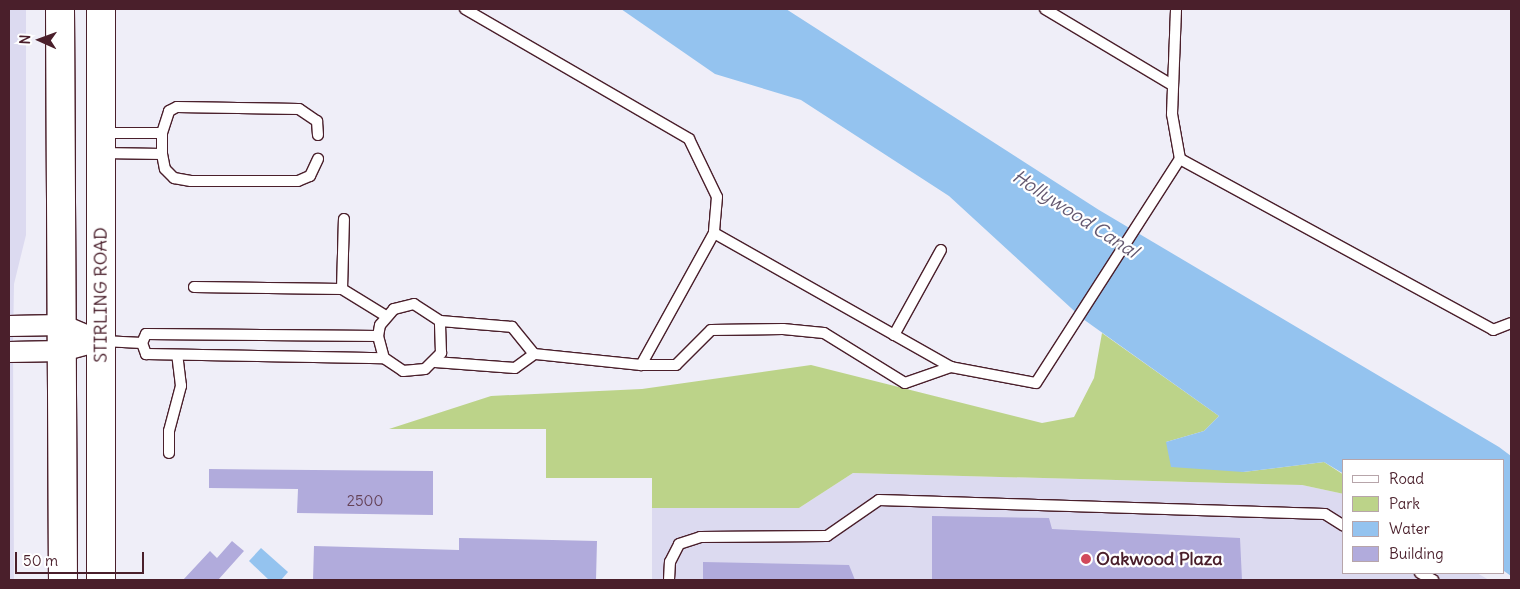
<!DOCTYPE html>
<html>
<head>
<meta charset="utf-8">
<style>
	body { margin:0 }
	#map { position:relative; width:1520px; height:589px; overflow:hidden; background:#efeef8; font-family:Delius,sans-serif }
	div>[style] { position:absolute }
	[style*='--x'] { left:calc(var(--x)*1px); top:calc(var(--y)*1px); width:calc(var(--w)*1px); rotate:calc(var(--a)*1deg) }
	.built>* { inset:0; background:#dcdaf0 }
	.green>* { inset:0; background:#bcd389 }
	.water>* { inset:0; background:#94c3ef }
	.building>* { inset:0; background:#b1abdc }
	.roads { filter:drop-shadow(1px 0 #4a1f2b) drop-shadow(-1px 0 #4a1f2b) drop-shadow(0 1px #4a1f2b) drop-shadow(0 -1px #4a1f2b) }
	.service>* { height:10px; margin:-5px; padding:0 5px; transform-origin:5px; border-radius:5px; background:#fff }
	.minor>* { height:20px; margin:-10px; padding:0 10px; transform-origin:10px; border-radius:10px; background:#fff }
	.primary>* { height:28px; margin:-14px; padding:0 14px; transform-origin:14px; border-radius:14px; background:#fff }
	.dots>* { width:14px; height:14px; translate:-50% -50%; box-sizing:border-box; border:2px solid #fff; border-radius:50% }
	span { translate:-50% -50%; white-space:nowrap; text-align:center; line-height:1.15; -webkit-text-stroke:4.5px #fff; paint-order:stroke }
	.number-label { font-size:15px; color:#644257 }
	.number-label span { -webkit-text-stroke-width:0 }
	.street-label { font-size:18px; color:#4a1f2b }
	.poi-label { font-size:18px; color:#4a1f2b; font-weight:700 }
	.left { translate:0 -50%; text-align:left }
	.water-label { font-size:19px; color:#645870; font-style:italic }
	.frame { position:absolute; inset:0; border:10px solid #4a1f2b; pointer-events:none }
	.legend { position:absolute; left:1342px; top:459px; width:162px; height:115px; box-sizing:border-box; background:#fff; border:1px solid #b7a5aa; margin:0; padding:6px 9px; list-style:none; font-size:15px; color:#4a1f2b }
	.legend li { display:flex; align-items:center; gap:10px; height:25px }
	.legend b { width:25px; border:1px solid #b7a5aa }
	.north { position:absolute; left:15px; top:15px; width:50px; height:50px; -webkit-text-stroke:4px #fff; paint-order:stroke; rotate:272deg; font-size:14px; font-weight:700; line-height:20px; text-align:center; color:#4a1f2b }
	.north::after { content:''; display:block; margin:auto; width:18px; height:22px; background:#4a1f2b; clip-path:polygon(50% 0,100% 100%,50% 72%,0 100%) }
	.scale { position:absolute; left:15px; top:552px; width:129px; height:22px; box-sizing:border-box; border:2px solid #4a1f2b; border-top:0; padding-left:6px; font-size:15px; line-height:18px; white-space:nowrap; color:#4a1f2b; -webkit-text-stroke:4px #fff; paint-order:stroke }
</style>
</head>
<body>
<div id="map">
	<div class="built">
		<div style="clip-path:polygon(9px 9px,26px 9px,26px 235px,14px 284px,13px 344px,14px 580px,9px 580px)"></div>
		<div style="clip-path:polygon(853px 473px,1302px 485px,1344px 494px,1344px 573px,1477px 573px,1489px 580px,652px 580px,652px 508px,799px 508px)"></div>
	</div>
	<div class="green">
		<div style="clip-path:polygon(1102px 333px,1219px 416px,1204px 431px,1166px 442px,1243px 472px,1324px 462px,1344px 475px,1344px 494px,1302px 485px,853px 473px,799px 508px,652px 508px,652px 478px,546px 478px,546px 429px,389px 429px,491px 396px,642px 389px,811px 365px,1042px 423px,1074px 417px,1094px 378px)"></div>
	</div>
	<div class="water">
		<div style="clip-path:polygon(621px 9px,786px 9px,1099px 210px,1499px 447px,1511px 456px,1511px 576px,1504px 571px,1504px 460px,1344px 460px,1344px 474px,1324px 462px,1243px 472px,1171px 467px,1166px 442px,1204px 431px,1219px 416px,1083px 319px,949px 196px,801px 100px,715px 74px)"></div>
		<div style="clip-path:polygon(261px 548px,288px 572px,281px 580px,269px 580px,249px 561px)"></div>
	</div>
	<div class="building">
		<div style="clip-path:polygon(209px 469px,433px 471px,433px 515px,297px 513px,298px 489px,209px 488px)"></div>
		<div style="clip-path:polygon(932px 516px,1049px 518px,1052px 529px,1240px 538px,1242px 580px,932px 580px)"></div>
		<div style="clip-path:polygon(459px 538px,597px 541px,596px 580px,313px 580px,314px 546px,459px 550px)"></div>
		<div style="clip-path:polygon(232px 541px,244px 551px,218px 580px,183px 580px,210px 551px,217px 558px)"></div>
		<div style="clip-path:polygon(703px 562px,849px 565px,855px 580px,703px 580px)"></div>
	</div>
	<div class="roads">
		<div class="service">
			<div style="--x:465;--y:9;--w:259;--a:30.1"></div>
			<div style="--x:689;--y:139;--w:64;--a:64.2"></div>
			<div style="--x:717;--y:197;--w:36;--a:95"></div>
			<div style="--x:714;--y:233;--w:151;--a:118.9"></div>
			<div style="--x:641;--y:365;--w:108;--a:-174.1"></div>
			<div style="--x:1045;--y:9;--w:148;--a:30.9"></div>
			<div style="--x:103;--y:133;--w:59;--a:0"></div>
			<div style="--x:162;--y:133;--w:23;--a:-72"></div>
			<div style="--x:169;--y:111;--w:9;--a:-27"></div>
			<div style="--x:177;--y:107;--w:122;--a:0.9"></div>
			<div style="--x:299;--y:109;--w:22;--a:34"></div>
			<div style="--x:317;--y:121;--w:14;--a:86"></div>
			<div style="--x:162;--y:133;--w:21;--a:90"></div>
			<div style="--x:102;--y:153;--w:60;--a:1"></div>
			<div style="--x:162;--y:154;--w:15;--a:79"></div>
			<div style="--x:165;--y:169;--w:13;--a:45"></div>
			<div style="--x:174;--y:178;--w:17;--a:10"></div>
			<div style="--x:191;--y:181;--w:107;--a:0"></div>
			<div style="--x:298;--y:181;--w:13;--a:-23"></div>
			<div style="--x:310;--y:176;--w:19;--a:-65"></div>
			<div style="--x:1180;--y:159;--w:357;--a:28.6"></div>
			<div style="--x:1493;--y:330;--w:19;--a:-21"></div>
			<div style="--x:194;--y:287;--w:148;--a:0.8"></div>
			<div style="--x:342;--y:289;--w:52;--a:31.5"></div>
			<div style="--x:342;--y:289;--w:70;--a:-88.4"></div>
			<div style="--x:894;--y:335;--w:97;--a:-61.1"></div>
			<div style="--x:378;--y:336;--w:232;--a:-179.5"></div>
			<div style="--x:146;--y:334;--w:10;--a:114"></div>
			<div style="--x:142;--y:343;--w:12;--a:70"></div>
			<div style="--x:146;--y:354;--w:238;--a:1"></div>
			<div style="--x:103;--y:341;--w:39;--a:3"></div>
			<div style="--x:435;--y:362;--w:80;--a:4.3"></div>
			<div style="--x:515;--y:368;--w:24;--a:-36"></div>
			<div style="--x:534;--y:354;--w:35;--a:-129"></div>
			<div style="--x:512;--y:327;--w:72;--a:-175.2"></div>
			<div style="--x:440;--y:321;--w:31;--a:-147"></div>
			<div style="--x:414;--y:304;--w:21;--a:166"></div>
			<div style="--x:394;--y:309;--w:21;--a:131"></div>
			<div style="--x:380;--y:325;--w:11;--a:100"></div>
			<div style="--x:378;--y:336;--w:23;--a:75"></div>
			<div style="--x:384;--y:358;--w:23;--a:34"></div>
			<div style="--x:403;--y:371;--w:22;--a:-5"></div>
			<div style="--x:425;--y:369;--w:23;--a:-45"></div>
			<div style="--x:441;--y:353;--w:32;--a:-92"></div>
			<div style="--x:641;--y:365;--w:35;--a:0"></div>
			<div style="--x:676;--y:365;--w:49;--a:-45"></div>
			<div style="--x:711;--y:330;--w:72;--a:-0.8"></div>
			<div style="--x:783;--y:329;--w:41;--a:5.6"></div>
			<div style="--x:824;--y:333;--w:95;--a:31.7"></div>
			<div style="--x:905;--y:383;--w:49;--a:-19.2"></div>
			<div style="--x:951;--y:367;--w:272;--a:-150.5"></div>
			<div style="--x:951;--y:367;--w:86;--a:10.7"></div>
			<div style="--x:1036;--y:383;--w:266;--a:-57.3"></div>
			<div style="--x:1180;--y:159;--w:46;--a:-100.1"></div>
			<div style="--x:1172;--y:114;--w:105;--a:-87.8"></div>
			<div style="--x:169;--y:453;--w:22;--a:-90"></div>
			<div style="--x:169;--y:431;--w:47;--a:-75.1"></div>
			<div style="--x:181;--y:386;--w:31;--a:-97"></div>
			<div style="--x:1420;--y:573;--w:15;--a:28"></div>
			<div style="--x:669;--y:580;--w:18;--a:-87"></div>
			<div style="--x:670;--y:562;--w:20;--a:-63"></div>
			<div style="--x:679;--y:544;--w:22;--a:-18"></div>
			<div style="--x:700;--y:537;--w:127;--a:-0.5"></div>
			<div style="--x:827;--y:536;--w:63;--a:-34.7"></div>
			<div style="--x:879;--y:500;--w:446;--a:1.8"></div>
			<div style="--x:1325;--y:514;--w:22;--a:32"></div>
		</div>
		<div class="minor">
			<div style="--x:9;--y:326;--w:53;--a:-1.1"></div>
			<div style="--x:62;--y:325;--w:41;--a:22.8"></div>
			<div style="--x:9;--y:352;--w:53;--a:-1.1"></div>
			<div style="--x:62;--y:351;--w:39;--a:-15"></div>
		</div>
		<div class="primary">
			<div style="--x:60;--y:9;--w:571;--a:89.7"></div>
			<div style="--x:101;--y:9;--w:571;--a:90"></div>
		</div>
	</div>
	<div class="dots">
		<div style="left:1086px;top:559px;background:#d1495b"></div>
	</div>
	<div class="number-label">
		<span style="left:365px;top:501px">2500</span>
	</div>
	<div class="street-label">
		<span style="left:101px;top:295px;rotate:-90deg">STIRLING ROAD</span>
	</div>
	<div class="poi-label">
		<span class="left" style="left:1096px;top:559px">Oakwood Plaza</span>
	</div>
	<div class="water-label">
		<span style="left:1075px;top:214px;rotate:33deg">Hollywood Canal</span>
	</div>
	<div class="frame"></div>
	<ul class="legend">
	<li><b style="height:6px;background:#fff"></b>Road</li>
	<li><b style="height:14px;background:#bcd389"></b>Park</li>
	<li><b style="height:14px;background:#94c3ef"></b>Water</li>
	<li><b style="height:14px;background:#b1abdc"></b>Building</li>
	</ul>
	<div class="north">N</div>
	<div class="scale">50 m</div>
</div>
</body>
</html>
